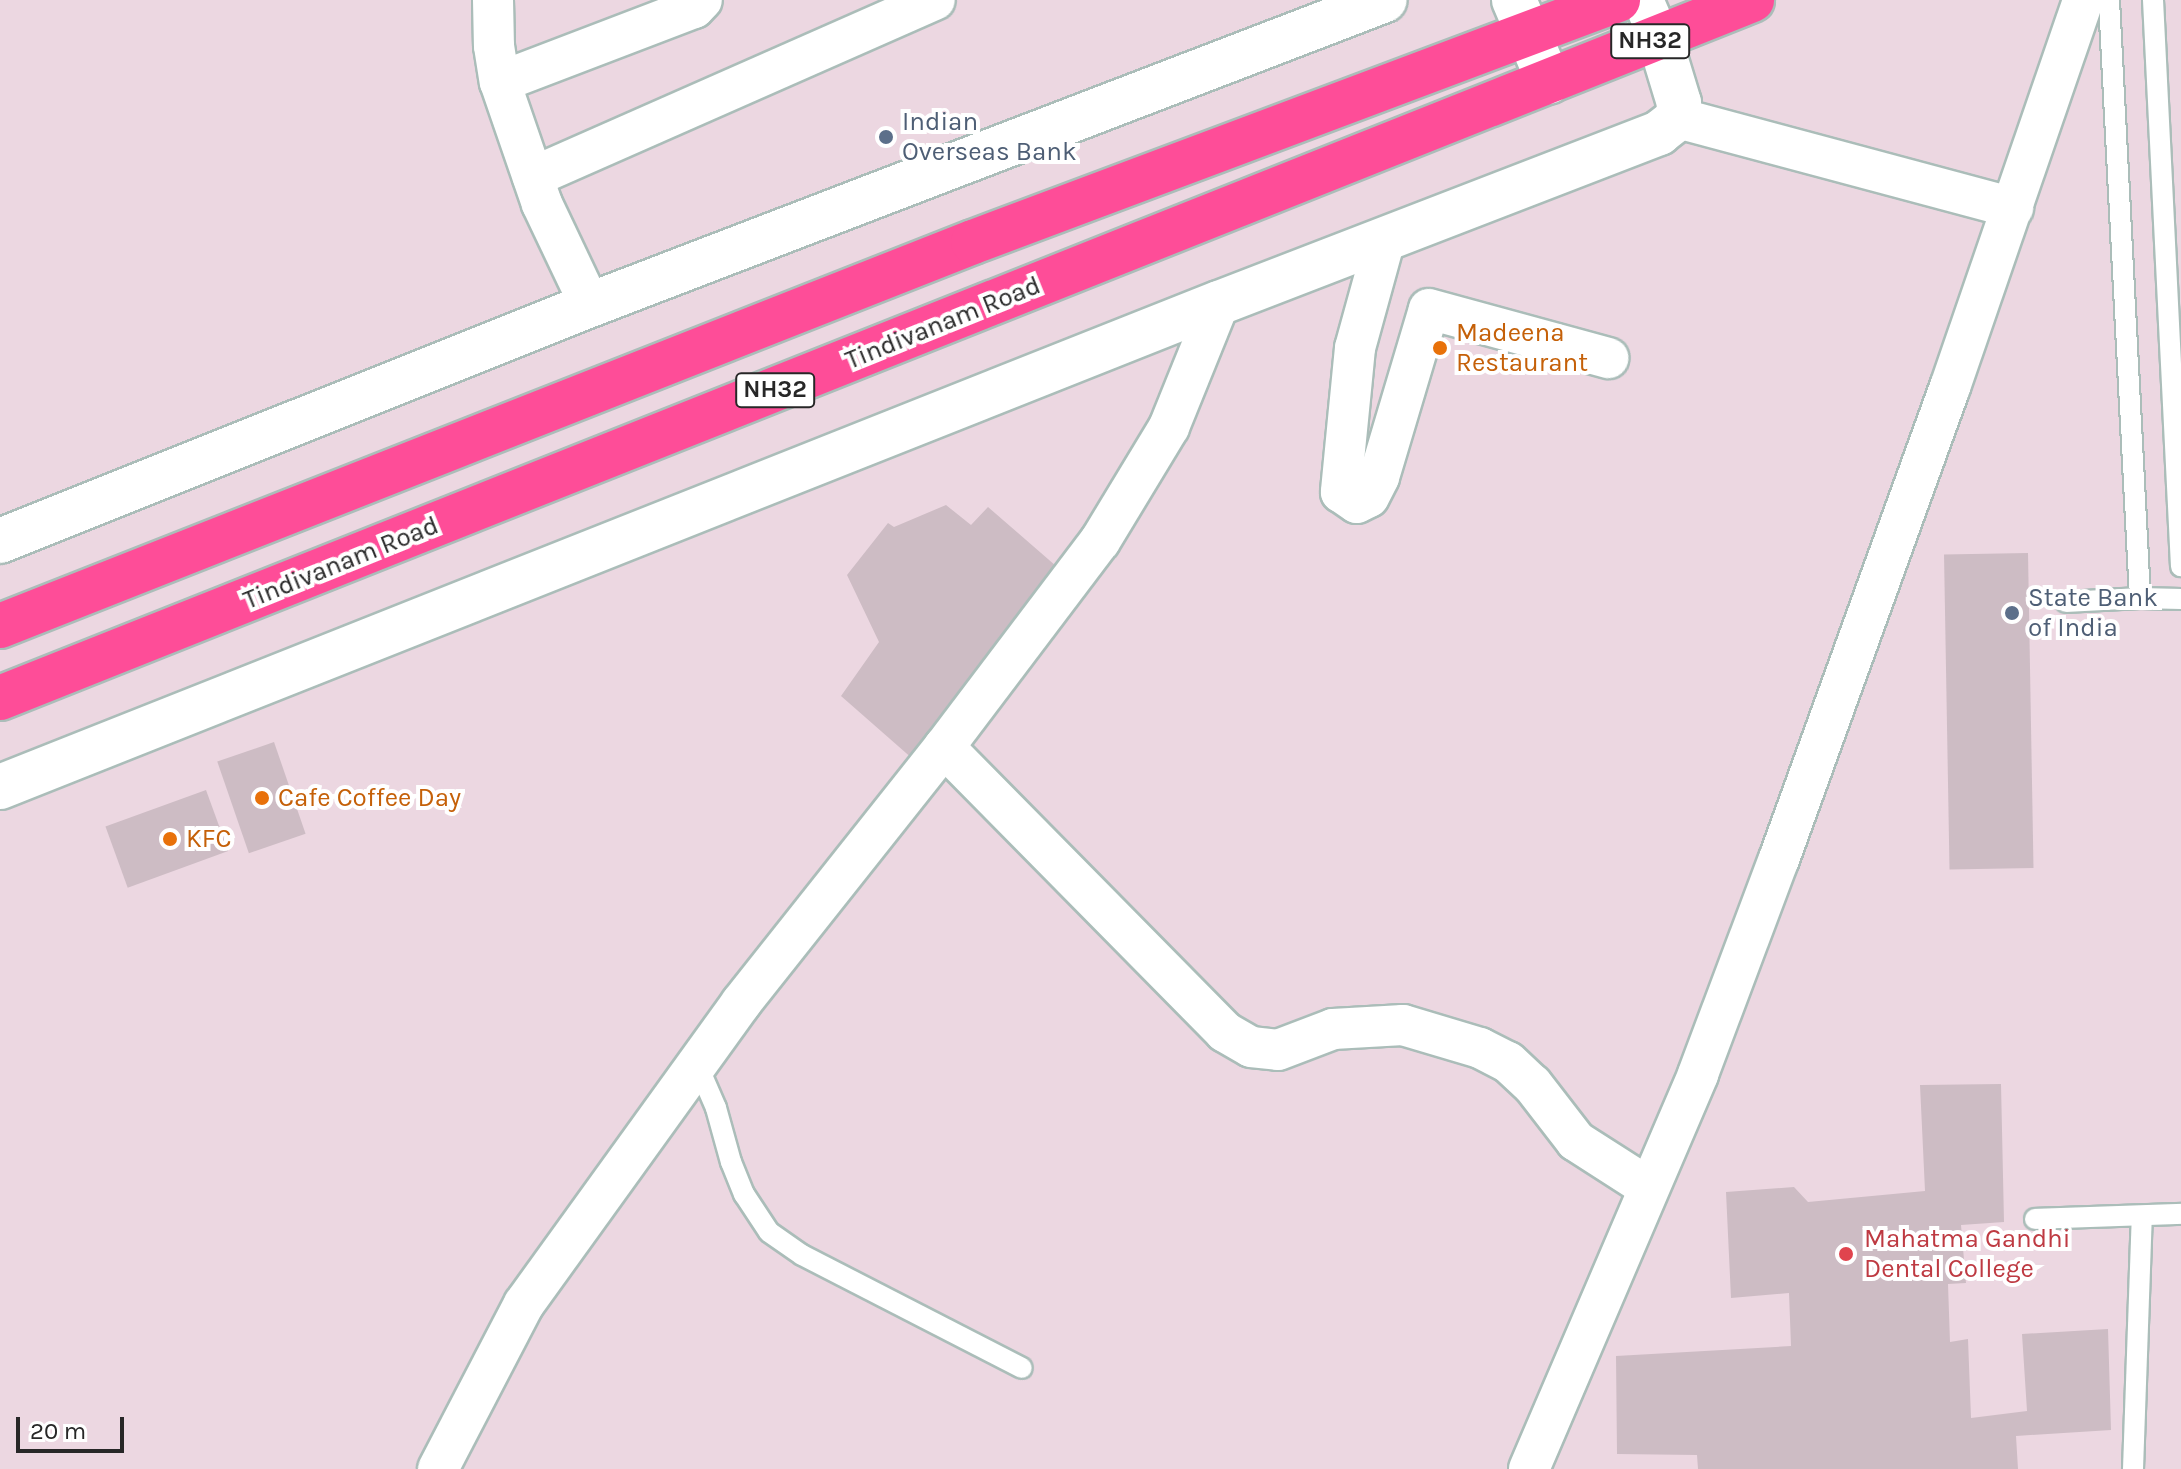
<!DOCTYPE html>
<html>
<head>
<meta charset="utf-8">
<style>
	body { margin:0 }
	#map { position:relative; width:2181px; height:1469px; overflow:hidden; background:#ecd7e1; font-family:Karla,sans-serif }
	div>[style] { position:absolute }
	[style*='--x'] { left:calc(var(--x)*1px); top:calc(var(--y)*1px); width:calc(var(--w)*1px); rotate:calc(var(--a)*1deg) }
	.building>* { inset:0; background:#cdbcc4; transform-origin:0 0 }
	.roads { filter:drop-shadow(2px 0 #abbdb9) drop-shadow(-2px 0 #abbdb9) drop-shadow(0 2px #abbdb9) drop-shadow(0 -2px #abbdb9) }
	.service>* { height:20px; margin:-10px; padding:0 10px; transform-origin:10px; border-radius:10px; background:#fff }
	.minor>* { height:40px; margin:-20px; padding:0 20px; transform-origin:20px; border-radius:20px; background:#fff }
	.tertiary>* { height:44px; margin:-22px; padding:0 22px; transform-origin:22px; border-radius:22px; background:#fff }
	.trunk>* { height:44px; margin:-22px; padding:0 22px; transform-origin:22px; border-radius:22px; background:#fe4d98 }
	.dots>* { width:22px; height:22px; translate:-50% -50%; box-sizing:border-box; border:4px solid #fff; border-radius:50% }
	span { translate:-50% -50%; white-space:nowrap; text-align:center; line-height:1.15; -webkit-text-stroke:8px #fff; paint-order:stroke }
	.shield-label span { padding:2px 6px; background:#fff; border:2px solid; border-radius:6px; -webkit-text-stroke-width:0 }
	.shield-label { font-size:24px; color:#272727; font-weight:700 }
	.service-label { font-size:26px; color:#4e5e75 }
	.left { translate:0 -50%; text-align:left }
	.street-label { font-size:26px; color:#272727 }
	.food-label { font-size:26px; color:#c56008 }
	.health-label { font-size:26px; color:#be3a42 }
	.scale { position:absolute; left:16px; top:1417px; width:108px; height:36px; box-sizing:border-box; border:4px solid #272727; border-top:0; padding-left:10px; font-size:24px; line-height:28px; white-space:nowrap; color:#272727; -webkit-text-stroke:6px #fff; paint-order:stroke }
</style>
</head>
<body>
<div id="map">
	<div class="building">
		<div style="clip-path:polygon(946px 505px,971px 525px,988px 507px,1056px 566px,914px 760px,841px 696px,879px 642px,847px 575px,888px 523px,894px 527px)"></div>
		<div style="left:2028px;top:553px;width:315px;height:84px;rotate:89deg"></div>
		<div style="left:274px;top:742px;width:97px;height:60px;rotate:71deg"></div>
		<div style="left:206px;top:790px;width:65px;height:107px;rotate:70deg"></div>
		<div style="clip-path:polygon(2001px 1084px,2004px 1222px,1961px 1225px,1966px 1283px,1948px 1284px,1950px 1342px,1968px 1339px,1971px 1418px,2027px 1411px,2022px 1334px,2108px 1329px,2111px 1430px,2016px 1436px,2018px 1469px,1698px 1469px,1697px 1455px,1617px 1454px,1616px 1356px,1791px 1346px,1789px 1293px,1731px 1298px,1726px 1192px,1794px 1187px,1808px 1202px,1925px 1191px,1920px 1085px)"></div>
	</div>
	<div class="roads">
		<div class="service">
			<div style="--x:2109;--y:0;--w:599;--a:87.03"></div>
			<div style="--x:2140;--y:598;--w:41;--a:1.4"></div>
			<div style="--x:2153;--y:0;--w:567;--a:87.17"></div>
			<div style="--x:2066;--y:602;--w:74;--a:-3.1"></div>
			<div style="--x:697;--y:1064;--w:48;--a:66.6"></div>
			<div style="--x:716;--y:1108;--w:56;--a:74.5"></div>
			<div style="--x:731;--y:1162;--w:35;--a:68"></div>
			<div style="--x:744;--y:1194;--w:45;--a:56.7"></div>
			<div style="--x:769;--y:1232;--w:40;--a:34.9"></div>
			<div style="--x:802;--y:1255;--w:247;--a:27.2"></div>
			<div style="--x:2035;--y:1219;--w:146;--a:-2"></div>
			<div style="--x:2133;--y:1469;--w:253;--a:-88"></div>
		</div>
		<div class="minor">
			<div style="--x:493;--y:0;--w:46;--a:88.8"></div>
			<div style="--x:494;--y:46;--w:36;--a:81"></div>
			<div style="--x:500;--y:82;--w:129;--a:71"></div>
			<div style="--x:542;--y:204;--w:112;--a:64.6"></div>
			<div style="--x:1643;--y:0;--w:40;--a:66.6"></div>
			<div style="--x:500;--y:82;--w:208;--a:-20.9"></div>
			<div style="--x:694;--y:8;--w:11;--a:-45"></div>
			<div style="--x:1678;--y:118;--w:347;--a:15"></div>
			<div style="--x:533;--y:177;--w:439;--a:-23.8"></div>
			<div style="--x:1385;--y:239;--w:113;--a:105.4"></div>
			<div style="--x:1355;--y:348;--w:145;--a:95.6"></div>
			<div style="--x:1341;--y:492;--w:19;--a:35"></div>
			<div style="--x:1357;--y:503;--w:13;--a:-27"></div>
			<div style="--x:1369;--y:497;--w:22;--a:-63"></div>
			<div style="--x:1379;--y:477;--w:175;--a:-73.4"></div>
			<div style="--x:1429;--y:309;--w:186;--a:15.3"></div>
			<div style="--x:944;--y:747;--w:400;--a:45.4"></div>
			<div style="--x:1225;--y:1032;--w:30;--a:30"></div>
			<div style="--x:1251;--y:1047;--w:27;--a:6"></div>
			<div style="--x:1278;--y:1050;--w:59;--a:-20.9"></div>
			<div style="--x:1333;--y:1029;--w:70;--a:-3.3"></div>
			<div style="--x:1403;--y:1025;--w:80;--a:16.6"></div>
			<div style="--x:1480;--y:1048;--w:31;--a:27"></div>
			<div style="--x:1508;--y:1062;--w:33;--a:43"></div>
			<div style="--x:1532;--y:1084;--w:72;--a:52.3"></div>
			<div style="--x:1576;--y:1141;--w:85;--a:32.6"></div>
			<div style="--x:438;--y:1469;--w:186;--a:-62.5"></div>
			<div style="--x:524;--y:1304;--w:371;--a:-54.2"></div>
			<div style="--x:741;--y:1003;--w:327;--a:-51.6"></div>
			<div style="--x:944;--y:747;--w:258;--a:-52.9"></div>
			<div style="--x:1100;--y:541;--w:133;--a:-58.8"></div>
			<div style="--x:1169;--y:427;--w:134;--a:-68"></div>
			<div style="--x:1529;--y:1469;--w:430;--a:-66.8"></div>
			<div style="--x:1698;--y:1074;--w:230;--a:-69.4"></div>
			<div style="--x:1779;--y:859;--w:502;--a:-70.09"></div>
			<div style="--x:1950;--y:387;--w:409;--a:-71"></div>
		</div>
		<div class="tertiary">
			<div style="--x:1514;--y:0;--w:89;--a:66.9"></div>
			<div style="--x:0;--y:541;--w:635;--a:-21.8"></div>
			<div style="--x:590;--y:305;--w:851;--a:-20.99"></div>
			<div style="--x:0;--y:787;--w:1312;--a:-21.66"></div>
			<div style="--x:1219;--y:303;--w:472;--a:-21.1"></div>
			<div style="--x:1659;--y:133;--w:24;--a:-38"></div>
			<div style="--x:1678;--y:118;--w:15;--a:-86"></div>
			<div style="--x:1679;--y:103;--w:69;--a:-106.9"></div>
		</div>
		<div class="trunk">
			<div style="--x:0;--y:626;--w:1046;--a:-21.54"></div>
			<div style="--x:973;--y:242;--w:689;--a:-20.57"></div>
			<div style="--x:0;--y:698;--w:1886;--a:-21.72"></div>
		</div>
	</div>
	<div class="dots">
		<div style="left:886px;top:137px;background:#5c6f8a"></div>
		<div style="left:1440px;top:348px;background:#e8710a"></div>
		<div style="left:2012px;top:613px;background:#5c6f8a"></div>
		<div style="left:262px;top:798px;background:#e8710a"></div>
		<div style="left:170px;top:839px;background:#e8710a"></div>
		<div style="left:1846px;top:1254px;background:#e0444e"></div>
	</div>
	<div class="shield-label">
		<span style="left:1650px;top:41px">NH32</span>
		<span style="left:775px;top:390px">NH32</span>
	</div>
	<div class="service-label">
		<span class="left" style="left:902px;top:137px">Indian<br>Overseas Bank</span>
		<span class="left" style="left:2028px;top:613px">State Bank<br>of India</span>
	</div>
	<div class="street-label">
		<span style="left:943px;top:323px;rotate:-22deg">Tindivanam Road</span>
		<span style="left:341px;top:563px;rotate:-22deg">Tindivanam Road</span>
	</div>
	<div class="food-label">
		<span class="left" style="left:1456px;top:348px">Madeena<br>Restaurant</span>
		<span class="left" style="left:278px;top:798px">Cafe Coffee Day</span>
		<span class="left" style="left:186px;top:839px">KFC</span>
	</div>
	<div class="health-label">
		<span class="left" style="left:1864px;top:1254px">Mahatma Gandhi<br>Dental College</span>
	</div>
	<div class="scale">20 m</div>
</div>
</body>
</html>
